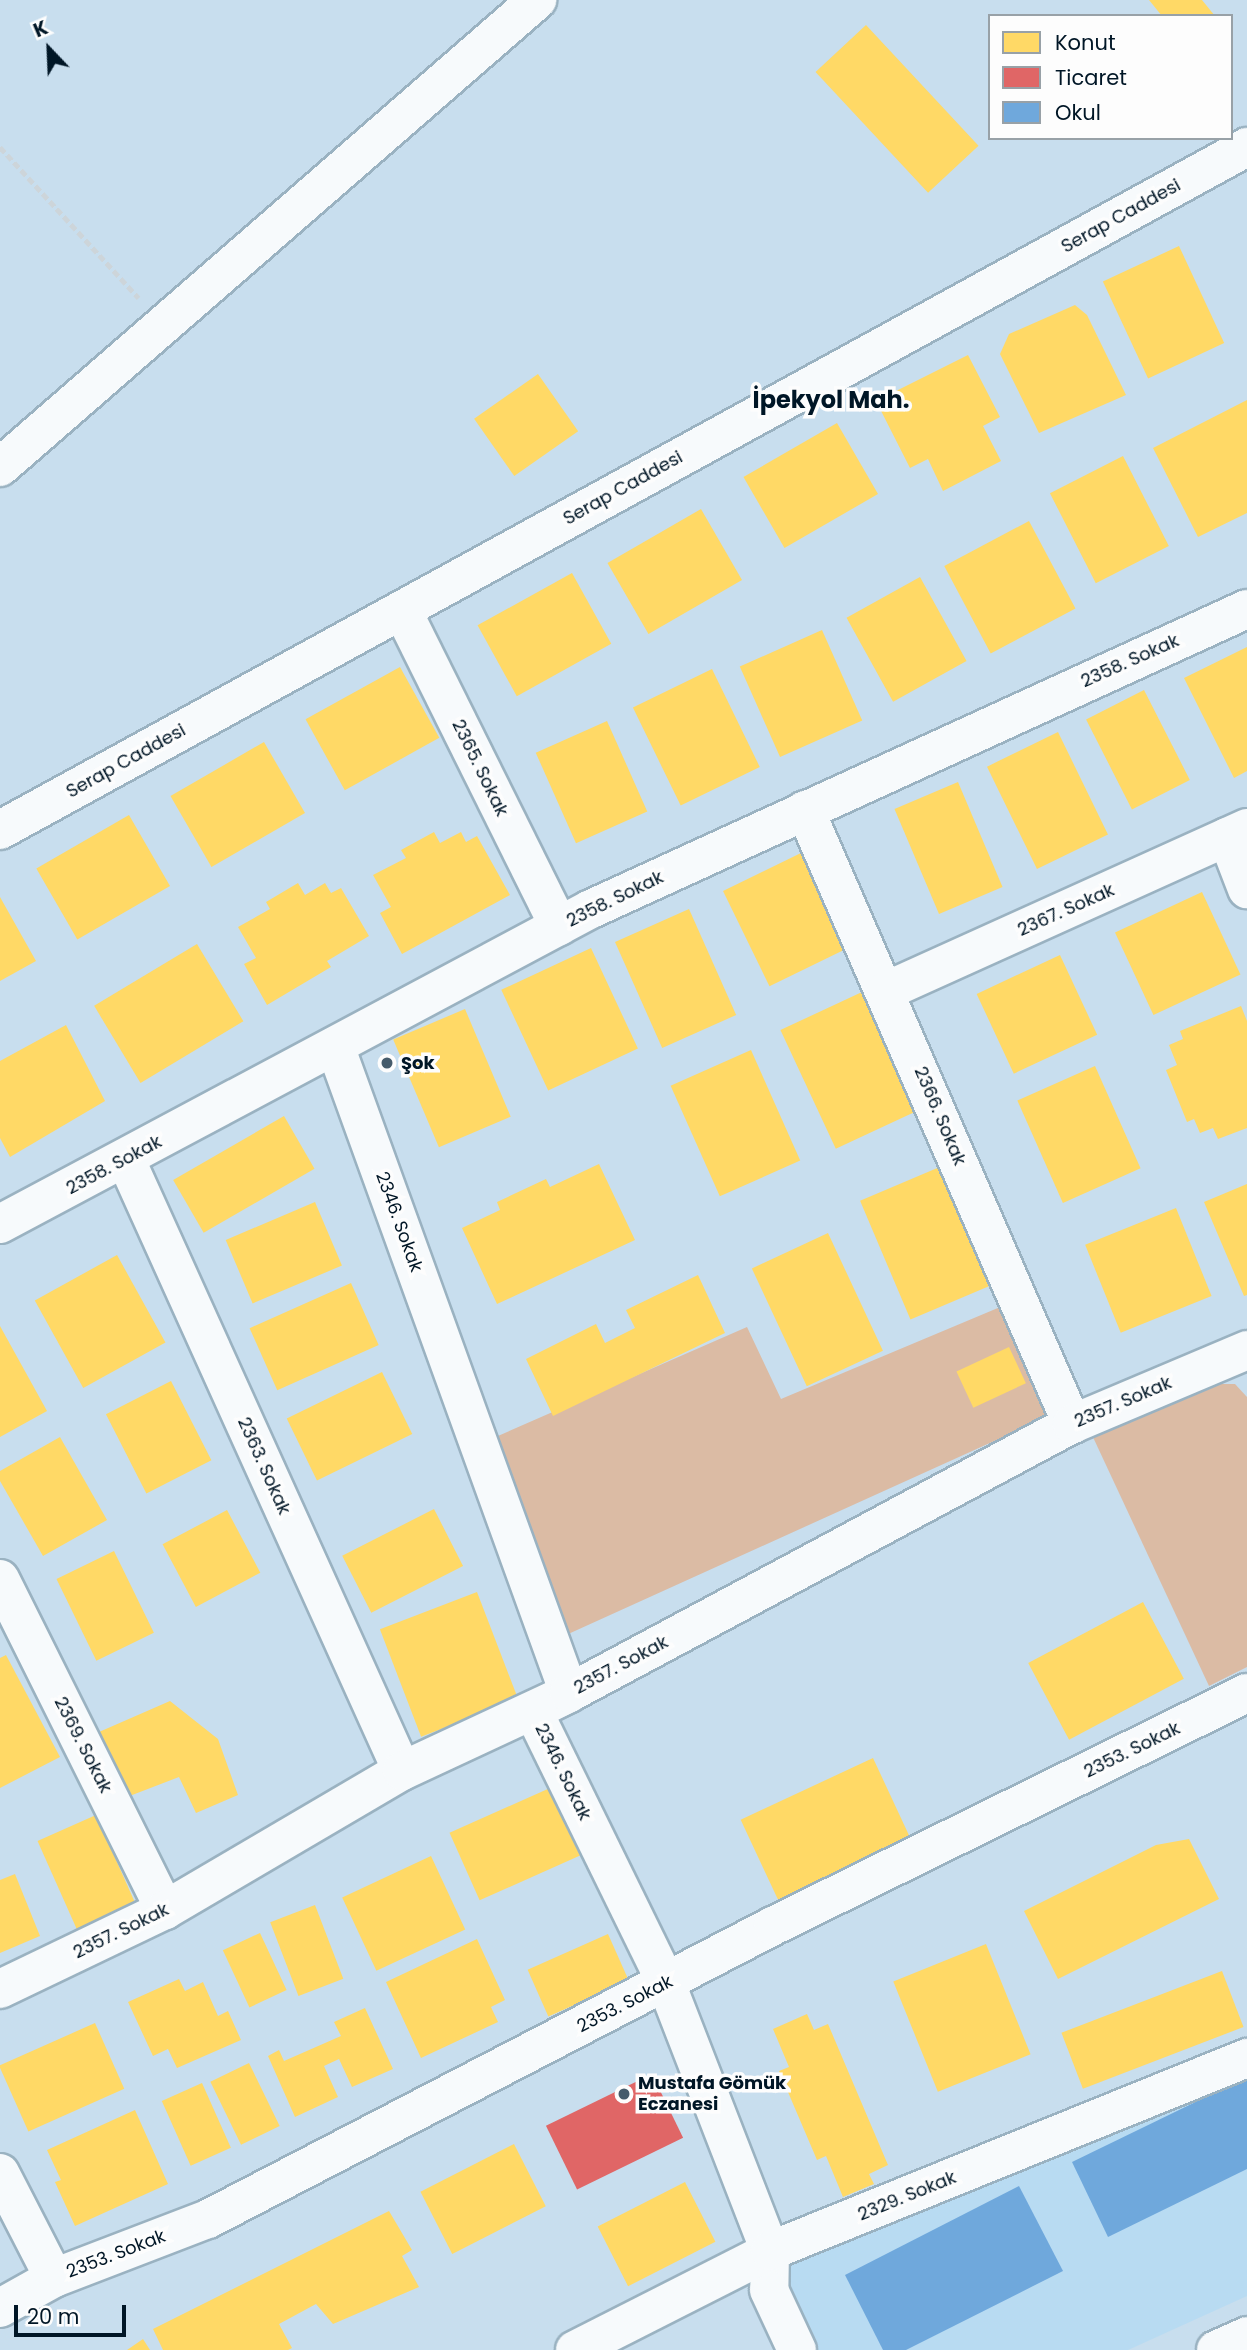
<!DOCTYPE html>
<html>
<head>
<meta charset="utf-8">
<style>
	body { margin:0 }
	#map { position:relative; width:1247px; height:2350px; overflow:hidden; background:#c8deee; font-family:Poppins,sans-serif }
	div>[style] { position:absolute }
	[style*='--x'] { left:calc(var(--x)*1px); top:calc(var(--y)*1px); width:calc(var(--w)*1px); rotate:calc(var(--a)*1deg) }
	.built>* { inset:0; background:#b8dbf2 }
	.green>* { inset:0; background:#dbbba4 }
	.homes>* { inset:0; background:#ffd966; transform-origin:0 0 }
	.shops>* { inset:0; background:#e06666; transform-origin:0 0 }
	.schools>* { inset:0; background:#6fa8dc }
	.path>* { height:4.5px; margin-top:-2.25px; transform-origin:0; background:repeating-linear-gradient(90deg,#cdd5da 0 7px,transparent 0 10.5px) }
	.roads { filter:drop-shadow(2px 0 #9ab2c1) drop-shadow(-2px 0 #9ab2c1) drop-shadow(0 2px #9ab2c1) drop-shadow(0 -2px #9ab2c1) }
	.minor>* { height:38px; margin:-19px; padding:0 19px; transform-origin:19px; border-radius:19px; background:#f7fafc }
	.dots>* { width:19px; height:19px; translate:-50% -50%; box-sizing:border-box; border:4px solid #fdfdfd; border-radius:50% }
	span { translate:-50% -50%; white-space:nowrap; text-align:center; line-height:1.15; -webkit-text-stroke:7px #fdfdfd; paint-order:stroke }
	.street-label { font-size:18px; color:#001626 }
	.poi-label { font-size:18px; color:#001626; font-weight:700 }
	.left { translate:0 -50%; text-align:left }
	.district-label { font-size:24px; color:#001626; font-weight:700 }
	.legend { position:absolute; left:988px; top:14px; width:245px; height:126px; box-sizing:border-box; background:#fdfdfd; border:2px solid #98a1a7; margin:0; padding:9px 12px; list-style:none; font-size:21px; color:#001626 }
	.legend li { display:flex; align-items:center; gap:14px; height:35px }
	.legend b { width:35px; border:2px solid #98a1a7 }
	.north { position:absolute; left:14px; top:14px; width:70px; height:70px; -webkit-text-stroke:5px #fdfdfd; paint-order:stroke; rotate:337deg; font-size:19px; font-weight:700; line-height:28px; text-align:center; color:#001626 }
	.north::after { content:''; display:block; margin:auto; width:24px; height:32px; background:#001626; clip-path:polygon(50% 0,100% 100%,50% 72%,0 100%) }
	.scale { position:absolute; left:14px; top:2305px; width:112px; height:32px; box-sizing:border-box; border:4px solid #001626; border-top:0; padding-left:9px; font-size:21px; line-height:24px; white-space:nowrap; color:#001626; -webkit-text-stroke:5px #fdfdfd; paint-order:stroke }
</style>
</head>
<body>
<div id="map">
	<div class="built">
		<div style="clip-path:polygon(1247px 2038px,1247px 2296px,1128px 2350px,814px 2350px,774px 2270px)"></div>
	</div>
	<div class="green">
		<div style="clip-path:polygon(1005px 1305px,1056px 1413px,555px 1640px,475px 1446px,747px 1327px,781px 1399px)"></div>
		<div style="clip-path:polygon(1218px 1384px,1235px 1384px,1247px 1397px,1247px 1667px,1209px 1686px,1092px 1435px)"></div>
	</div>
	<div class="homes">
		<div style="clip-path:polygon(1149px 0,1202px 0,1215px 16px,1162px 16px)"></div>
		<div style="left:866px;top:25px;width:165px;height:69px;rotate:47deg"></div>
		<div style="left:1179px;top:246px;width:107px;height:84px;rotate:65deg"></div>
		<div style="clip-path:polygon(1075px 305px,1087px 315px,1126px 395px,1039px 433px,1000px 354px,1009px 334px)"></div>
		<div style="clip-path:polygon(968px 355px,1000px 417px,983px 426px,1001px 461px,943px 491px,928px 459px,910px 468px,876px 401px)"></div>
		<div style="left:538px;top:374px;width:70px;height:78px;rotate:55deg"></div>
		<div style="clip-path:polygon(1247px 400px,1247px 513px,1198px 537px,1153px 448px)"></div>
		<div style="left:837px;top:423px;width:82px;height:108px;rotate:60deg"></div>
		<div style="left:1123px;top:456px;width:101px;height:82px;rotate:63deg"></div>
		<div style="left:701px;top:509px;width:82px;height:108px;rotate:60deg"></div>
		<div style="left:1029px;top:521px;width:99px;height:96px;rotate:62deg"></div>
		<div style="left:572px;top:573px;width:81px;height:108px;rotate:61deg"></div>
		<div style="left:920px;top:577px;width:96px;height:84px;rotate:61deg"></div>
		<div style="left:822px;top:630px;width:99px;height:90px;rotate:66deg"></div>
		<div style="clip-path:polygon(1247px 647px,1247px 771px,1234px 778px,1184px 678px)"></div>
		<div style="left:400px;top:667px;width:81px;height:108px;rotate:61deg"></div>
		<div style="left:712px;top:669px;width:109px;height:88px;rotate:64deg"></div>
		<div style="left:1144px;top:690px;width:101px;height:65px;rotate:63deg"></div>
		<div style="left:607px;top:721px;width:99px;height:78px;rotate:66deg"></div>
		<div style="left:1058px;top:732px;width:114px;height:79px;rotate:64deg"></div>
		<div style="left:264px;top:742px;width:82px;height:108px;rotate:60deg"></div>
		<div style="left:958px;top:782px;width:114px;height:69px;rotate:67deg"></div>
		<div style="left:129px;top:815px;width:82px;height:107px;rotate:60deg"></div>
		<div style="clip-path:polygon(434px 832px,440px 843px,461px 832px,466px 842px,477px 836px,510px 895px,402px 954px,380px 913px,391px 907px,373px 875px,406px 858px,401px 850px)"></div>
		<div style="left:803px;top:852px;width:106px;height:89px;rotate:64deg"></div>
		<div style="clip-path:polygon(298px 883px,305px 895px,325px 883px,331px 893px,341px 888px,369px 936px,327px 961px,331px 967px,267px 1005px,244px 964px,256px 958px,238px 927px,270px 909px,266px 902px)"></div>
		<div style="left:1202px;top:892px;width:91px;height:96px;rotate:65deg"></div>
		<div style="clip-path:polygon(0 897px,36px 961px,0 981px)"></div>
		<div style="left:689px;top:909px;width:116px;height:81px;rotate:66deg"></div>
		<div style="left:197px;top:944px;width:90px;height:120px;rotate:59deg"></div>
		<div style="left:591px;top:948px;width:111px;height:99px;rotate:65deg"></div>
		<div style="left:1060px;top:955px;width:88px;height:92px;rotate:65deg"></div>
		<div style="left:862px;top:992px;width:131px;height:90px;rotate:65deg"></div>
		<div style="clip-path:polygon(1241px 1006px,1247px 1021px,1247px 1128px,1218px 1139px,1213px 1128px,1200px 1133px,1194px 1119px,1187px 1122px,1166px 1070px,1177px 1065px,1169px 1045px,1183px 1039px,1180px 1031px)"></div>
		<div style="left:465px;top:1009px;width:117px;height:78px;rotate:67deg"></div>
		<div style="clip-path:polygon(66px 1025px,105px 1101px,10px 1157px,0 1138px,0 1061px)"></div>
		<div style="left:751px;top:1050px;width:121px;height:88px;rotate:66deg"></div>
		<div style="left:1095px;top:1066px;width:112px;height:85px;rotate:66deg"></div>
		<div style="left:284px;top:1116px;width:61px;height:128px;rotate:60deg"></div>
		<div style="clip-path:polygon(599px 1164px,635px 1240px,497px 1304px,462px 1228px,500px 1210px,497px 1202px,546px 1179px,550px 1187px)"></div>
		<div style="left:942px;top:1166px;width:129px;height:89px;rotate:67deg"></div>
		<div style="clip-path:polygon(1247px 1184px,1247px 1295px,1244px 1296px,1204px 1202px)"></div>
		<div style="left:315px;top:1202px;width:69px;height:97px;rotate:67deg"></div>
		<div style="left:1176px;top:1208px;width:95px;height:98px;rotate:68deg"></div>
		<div style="left:828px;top:1233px;width:130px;height:84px;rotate:65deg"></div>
		<div style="left:117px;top:1255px;width:100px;height:94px;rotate:61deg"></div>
		<div style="clip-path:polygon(698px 1275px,725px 1333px,553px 1416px,526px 1359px,596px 1324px,605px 1343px,635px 1328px,626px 1310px)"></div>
		<div style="left:351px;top:1283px;width:68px;height:111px;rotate:66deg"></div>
		<div style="clip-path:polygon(0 1326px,47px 1411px,0 1437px)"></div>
		<div style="left:1009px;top:1347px;width:40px;height:58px;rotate:65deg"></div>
		<div style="left:382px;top:1372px;width:69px;height:106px;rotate:64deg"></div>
		<div style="left:171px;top:1381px;width:89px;height:73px;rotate:63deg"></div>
		<div style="clip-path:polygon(60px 1437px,107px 1520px,43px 1556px,0 1481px,0 1471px)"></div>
		<div style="left:434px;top:1509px;width:64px;height:103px;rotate:63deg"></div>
		<div style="left:227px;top:1510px;width:71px;height:73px;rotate:62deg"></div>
		<div style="left:114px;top:1551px;width:91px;height:64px;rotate:64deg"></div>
		<div style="left:477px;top:1592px;width:115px;height:104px;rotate:69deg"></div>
		<div style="left:1143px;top:1602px;width:87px;height:130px;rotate:62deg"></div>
		<div style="clip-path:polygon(6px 1655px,60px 1757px,0 1788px,0 1658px)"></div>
		<div style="clip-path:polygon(170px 1701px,218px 1739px,238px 1795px,196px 1813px,179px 1777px,127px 1797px,99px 1732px)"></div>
		<div style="left:873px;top:1758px;width:89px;height:146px;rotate:65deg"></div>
		<div style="left:550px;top:1788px;width:74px;height:110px;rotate:66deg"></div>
		<div style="left:96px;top:1815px;width:101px;height:64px;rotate:66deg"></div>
		<div style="clip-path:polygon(1189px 1839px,1219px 1899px,1058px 1979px,1024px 1911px,1156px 1845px)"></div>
		<div style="left:431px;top:1856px;width:81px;height:98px;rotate:65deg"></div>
		<div style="clip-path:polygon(15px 1874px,40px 1936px,0 1953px,0 1880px)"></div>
		<div style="left:315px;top:1905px;width:79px;height:48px;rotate:69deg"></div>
		<div style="left:260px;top:1933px;width:63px;height:41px;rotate:65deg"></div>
		<div style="left:608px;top:1934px;width:51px;height:88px;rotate:66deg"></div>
		<div style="clip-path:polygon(477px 1939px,505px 2000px,491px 2007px,498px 2022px,421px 2058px,386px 1982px)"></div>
		<div style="left:986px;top:1944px;width:119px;height:100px;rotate:68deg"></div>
		<div style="left:1222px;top:1971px;width:60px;height:172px;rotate:69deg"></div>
		<div style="clip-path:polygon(179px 1979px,185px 1991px,203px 1982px,218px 2016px,228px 2011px,241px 2040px,177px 2068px,168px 2049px,153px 2056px,128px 2002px)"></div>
		<div style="clip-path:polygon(365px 2008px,393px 2069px,352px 2087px,339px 2059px,324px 2066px,338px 2097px,295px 2117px,268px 2056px,279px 2050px,284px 2061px,341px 2036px,334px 2022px)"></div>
		<div style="clip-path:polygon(807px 2014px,814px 2030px,828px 2024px,888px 2165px,869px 2174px,874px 2184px,843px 2197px,826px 2156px,817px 2160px,779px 2071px,789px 2067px,773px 2029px)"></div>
		<div style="left:95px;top:2023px;width:72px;height:105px;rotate:66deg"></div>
		<div style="left:249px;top:2063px;width:70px;height:43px;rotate:64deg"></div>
		<div style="left:202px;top:2083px;width:71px;height:44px;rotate:66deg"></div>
		<div style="clip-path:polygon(135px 2110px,168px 2184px,75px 2226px,55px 2182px,61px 2180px,47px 2150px)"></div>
		<div style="left:514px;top:2144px;width:70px;height:105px;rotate:63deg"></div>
		<div style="left:685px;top:2182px;width:67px;height:98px;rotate:63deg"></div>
		<div style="clip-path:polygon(389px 2211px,412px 2250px,402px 2256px,419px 2287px,333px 2324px,316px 2304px,279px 2324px,292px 2348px,288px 2350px,163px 2350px,153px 2329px)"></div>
		<div style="clip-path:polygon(143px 2339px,150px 2350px,127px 2350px)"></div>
	</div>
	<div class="shops">
		<div style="left:652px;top:2074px;width:71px;height:118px;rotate:64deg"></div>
	</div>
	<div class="schools">
		<div style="clip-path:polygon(1247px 2077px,1247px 2169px,1108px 2237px,1072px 2162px)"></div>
		<div style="clip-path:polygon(1019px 2186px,1063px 2271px,906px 2350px,883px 2350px,845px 2275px)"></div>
	</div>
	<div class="path">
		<div style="--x:0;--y:147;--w:205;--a:47.4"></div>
	</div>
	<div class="roads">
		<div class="minor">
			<div style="--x:0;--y:467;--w:712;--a:-41.01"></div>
			<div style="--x:402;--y:610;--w:353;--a:63.6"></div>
			<div style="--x:805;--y:810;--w:670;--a:66.5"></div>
			<div style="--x:0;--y:830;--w:1422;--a:-28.71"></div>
			<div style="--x:1227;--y:837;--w:56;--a:69"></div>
			<div style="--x:886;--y:991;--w:396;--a:-24.3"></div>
			<div style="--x:335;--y:1046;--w:688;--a:70.12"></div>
			<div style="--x:569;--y:1693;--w:40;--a:153.4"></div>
			<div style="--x:533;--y:1711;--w:303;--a:63.9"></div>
			<div style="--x:666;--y:1983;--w:287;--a:68.8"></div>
			<div style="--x:770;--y:2251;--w:39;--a:91"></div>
			<div style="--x:769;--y:2290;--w:66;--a:65"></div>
			<div style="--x:126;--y:1160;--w:670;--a:65.69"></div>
			<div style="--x:0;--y:1224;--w:670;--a:-28.06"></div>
			<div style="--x:591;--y:909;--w:721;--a:-24.58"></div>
			<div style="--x:0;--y:1579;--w:370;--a:63.5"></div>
			<div style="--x:0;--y:1989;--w:183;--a:-25.6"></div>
			<div style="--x:165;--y:1910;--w:275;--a:-30.4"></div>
			<div style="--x:402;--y:1771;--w:184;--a:-25"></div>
			<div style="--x:569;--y:1693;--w:570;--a:-28.14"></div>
			<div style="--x:1072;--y:1424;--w:190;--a:-22.9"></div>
			<div style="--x:0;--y:2173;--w:118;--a:62.8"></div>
			<div style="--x:0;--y:2308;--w:62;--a:-29.1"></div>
			<div style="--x:54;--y:2278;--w:165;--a:-21"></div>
			<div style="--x:208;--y:2219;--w:636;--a:-27.41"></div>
			<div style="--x:773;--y:1926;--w:528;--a:-26.18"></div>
			<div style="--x:575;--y:2350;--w:219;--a:-26.9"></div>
			<div style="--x:770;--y:2251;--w:515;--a:-22.03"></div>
			<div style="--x:1216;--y:2350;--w:34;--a:-24"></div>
		</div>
	</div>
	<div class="dots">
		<div style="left:387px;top:1063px;background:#465c6c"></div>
		<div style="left:624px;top:2094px;background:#465c6c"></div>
	</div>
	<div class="street-label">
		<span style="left:1121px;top:216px;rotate:-29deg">Serap Caddesi</span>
		<span style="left:623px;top:488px;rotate:-29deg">Serap Caddesi</span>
		<span style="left:1130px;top:661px;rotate:-24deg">2358. Sokak</span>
		<span style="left:126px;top:761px;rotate:-29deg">Serap Caddesi</span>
		<span style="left:480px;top:768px;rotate:64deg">2365. Sokak</span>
		<span style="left:615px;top:899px;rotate:-26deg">2358. Sokak</span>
		<span style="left:1066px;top:910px;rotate:-24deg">2367. Sokak</span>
		<span style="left:940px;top:1116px;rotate:67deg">2366. Sokak</span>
		<span style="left:114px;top:1165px;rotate:-28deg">2358. Sokak</span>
		<span style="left:399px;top:1222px;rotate:70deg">2346. Sokak</span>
		<span style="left:1123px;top:1402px;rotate:-23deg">2357. Sokak</span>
		<span style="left:264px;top:1466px;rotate:66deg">2363. Sokak</span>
		<span style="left:621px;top:1665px;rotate:-28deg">2357. Sokak</span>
		<span style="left:83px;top:1745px;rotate:63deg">2369. Sokak</span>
		<span style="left:1132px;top:1750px;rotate:-26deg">2353. Sokak</span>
		<span style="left:563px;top:1772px;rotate:64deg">2346. Sokak</span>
		<span style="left:121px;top:1931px;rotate:-26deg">2357. Sokak</span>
		<span style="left:625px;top:2004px;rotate:-27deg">2353. Sokak</span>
		<span style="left:907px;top:2196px;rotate:-22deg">2329. Sokak</span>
		<span style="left:116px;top:2254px;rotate:-21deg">2353. Sokak</span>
	</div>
	<div class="poi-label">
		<span class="left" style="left:401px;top:1063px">Şok</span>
		<span class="left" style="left:638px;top:2094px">Mustafa Gömük<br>Eczanesi</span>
	</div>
	<div class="district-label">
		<span style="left:831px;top:400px">İpekyol Mah.</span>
	</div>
	<ul class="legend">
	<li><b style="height:19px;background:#ffd966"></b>Konut</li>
	<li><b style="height:19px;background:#e06666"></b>Ticaret</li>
	<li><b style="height:19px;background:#6fa8dc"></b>Okul</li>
	</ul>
	<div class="north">K</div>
	<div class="scale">20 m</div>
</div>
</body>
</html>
